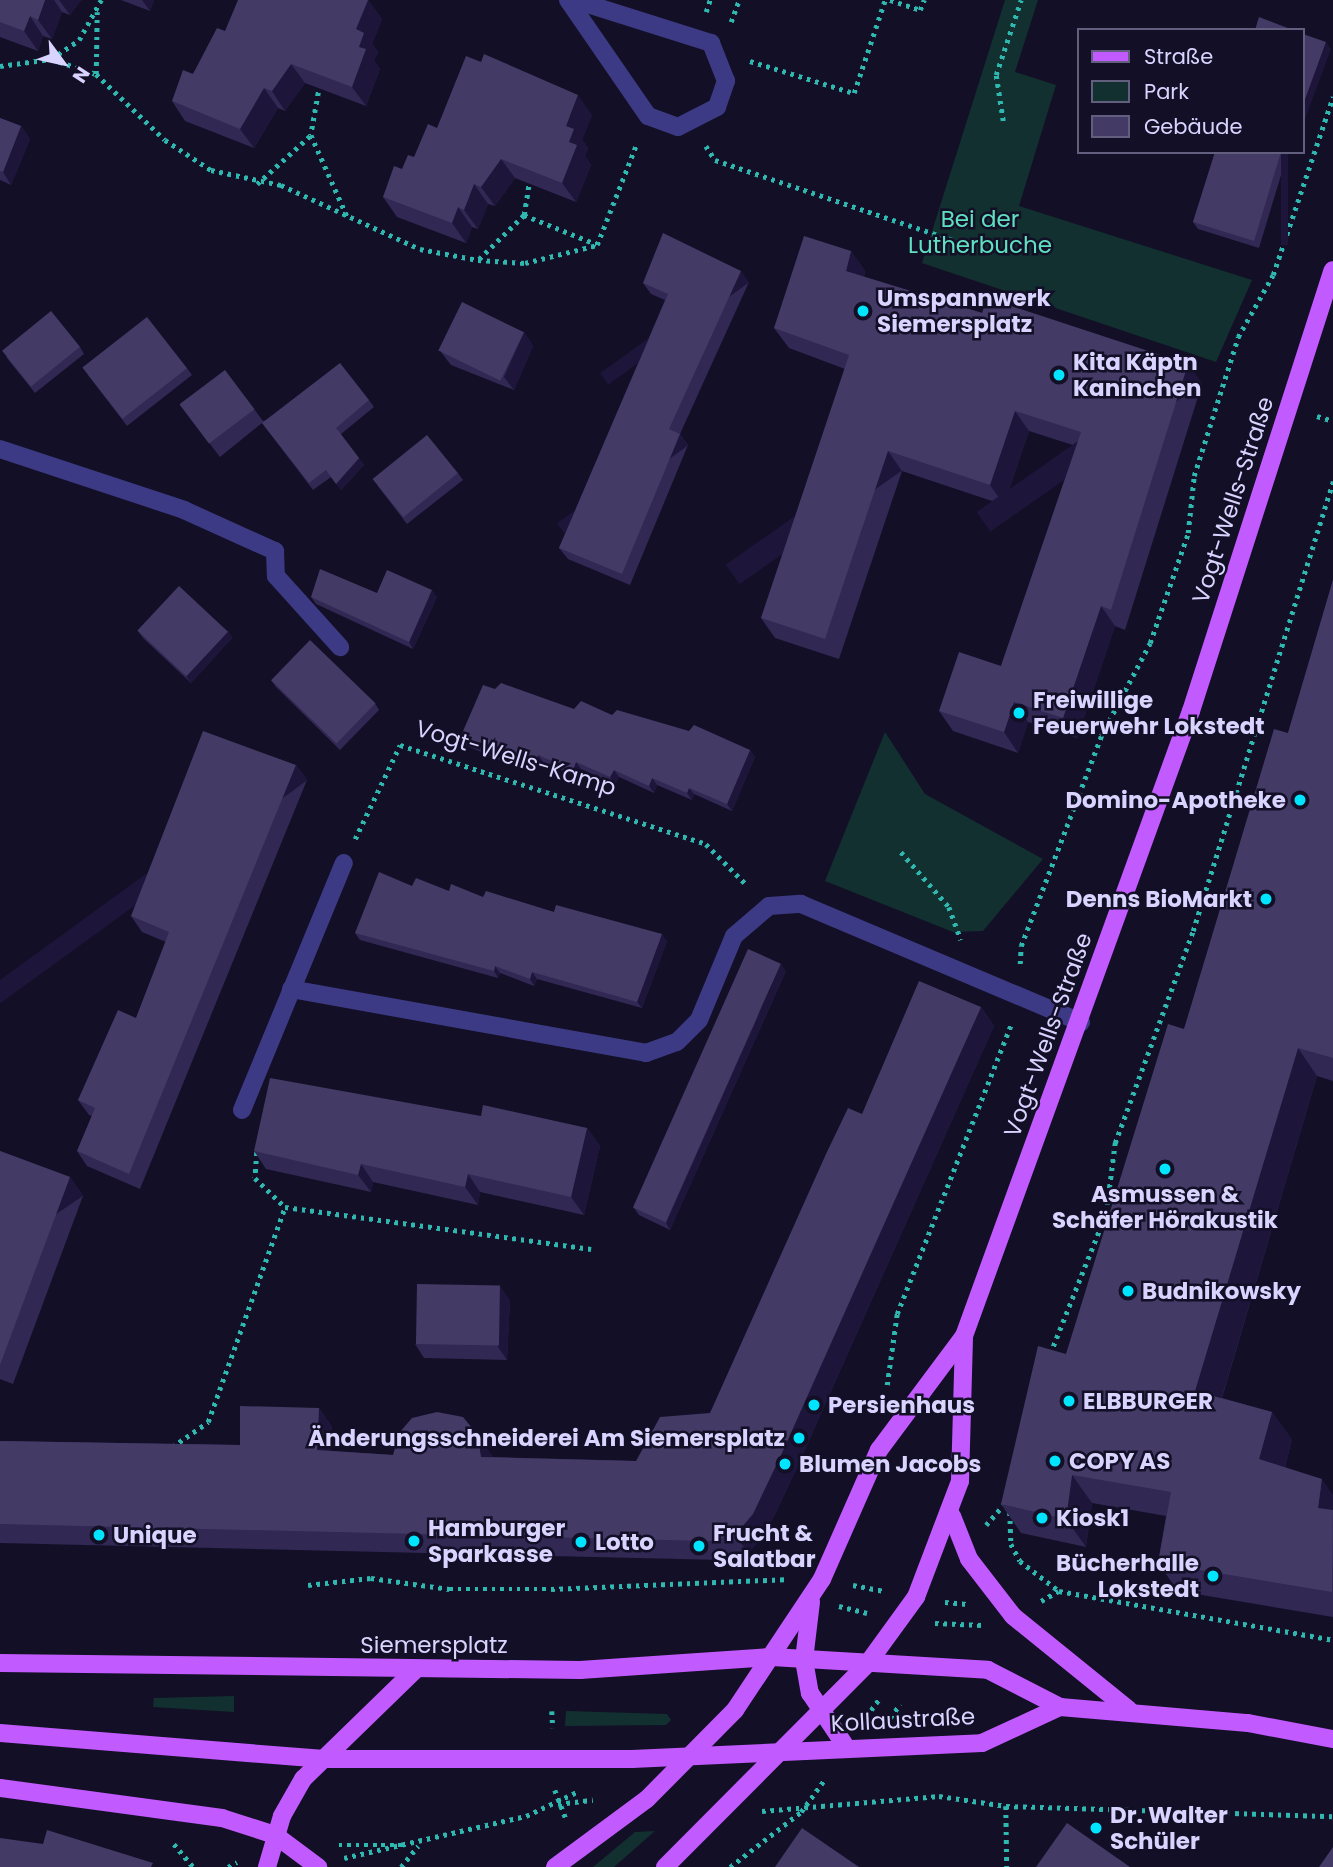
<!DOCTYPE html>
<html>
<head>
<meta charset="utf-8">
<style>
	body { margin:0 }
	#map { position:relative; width:1333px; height:1867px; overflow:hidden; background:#130f26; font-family:Poppins,sans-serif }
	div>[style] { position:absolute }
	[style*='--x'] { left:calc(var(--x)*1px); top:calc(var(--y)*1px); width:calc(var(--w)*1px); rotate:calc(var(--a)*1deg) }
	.green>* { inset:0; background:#12302f }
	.path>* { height:4.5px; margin-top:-2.25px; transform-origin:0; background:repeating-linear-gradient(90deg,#2fb8b0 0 3.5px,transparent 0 8.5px) }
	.lane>* { height:18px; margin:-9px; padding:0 9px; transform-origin:9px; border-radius:9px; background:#3d3a85 }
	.street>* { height:18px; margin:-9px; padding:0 9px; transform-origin:9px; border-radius:9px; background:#3d3a85 }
	.primary>* { height:18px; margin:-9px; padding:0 9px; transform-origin:9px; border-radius:9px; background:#c25bff }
	.wall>* { inset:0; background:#312854 }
	.shaded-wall>* { inset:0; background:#1d163a; transform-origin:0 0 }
	.building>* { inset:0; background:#433a66; transform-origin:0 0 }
	.dots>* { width:19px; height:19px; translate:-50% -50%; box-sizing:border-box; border:4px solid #130f26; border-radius:50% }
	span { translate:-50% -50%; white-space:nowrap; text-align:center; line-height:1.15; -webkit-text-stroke:5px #130f26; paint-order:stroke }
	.park-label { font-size:23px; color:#5fe0c0 }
	.poi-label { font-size:23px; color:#d9d4ff; font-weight:700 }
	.left { translate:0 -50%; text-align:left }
	.right { translate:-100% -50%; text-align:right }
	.street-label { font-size:23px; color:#d9d4ff }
	.legend { position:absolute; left:1077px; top:28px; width:228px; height:126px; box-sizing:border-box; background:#130f26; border:2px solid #625e7d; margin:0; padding:9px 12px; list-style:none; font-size:21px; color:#d9d4ff }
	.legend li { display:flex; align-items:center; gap:14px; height:35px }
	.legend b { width:35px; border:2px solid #625e7d }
	.north { position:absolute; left:28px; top:28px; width:70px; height:70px; -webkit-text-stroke:5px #130f26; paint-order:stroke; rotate:123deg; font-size:19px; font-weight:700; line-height:28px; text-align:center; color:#d9d4ff }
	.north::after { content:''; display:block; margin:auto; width:24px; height:32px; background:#d9d4ff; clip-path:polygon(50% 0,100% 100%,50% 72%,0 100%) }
</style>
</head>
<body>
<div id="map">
	<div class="green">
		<div style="clip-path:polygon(1005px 0,1038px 0,1015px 72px,1056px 85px,1019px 206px,1252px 280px,1216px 362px,922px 263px)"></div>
		<div style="clip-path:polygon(885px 732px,925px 794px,1043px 859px,983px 931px,953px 932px,825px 881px)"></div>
		<div style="clip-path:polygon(234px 1696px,234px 1712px,153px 1707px,154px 1698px)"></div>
		<div style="clip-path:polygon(566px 1711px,667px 1714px,671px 1720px,666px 1725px,565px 1726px)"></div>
		<div style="clip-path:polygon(655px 1831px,614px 1867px,593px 1867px,635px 1832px)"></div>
	</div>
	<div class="path">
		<div style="--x:890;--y:0;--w:32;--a:18"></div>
		<div style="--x:920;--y:10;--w:11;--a:-68"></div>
		<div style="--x:706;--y:12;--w:13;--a:-72"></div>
		<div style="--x:731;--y:22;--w:23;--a:-70"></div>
		<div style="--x:51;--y:59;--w:47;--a:18.4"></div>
		<div style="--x:96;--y:74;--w:95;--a:43.7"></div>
		<div style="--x:165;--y:140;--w:55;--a:33.1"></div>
		<div style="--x:211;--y:170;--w:72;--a:12.1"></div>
		<div style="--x:281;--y:185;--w:153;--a:24.7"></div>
		<div style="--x:420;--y:249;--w:59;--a:10.7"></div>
		<div style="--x:478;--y:260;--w:47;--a:3.7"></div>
		<div style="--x:525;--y:263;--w:74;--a:-14"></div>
		<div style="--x:597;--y:245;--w:110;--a:-68.6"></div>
		<div style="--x:750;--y:61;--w:109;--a:17.1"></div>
		<div style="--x:854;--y:93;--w:98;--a:-71.6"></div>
		<div style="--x:0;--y:66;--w:51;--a:-7.8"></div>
		<div style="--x:51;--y:59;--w:34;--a:-34"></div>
		<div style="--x:79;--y:40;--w:46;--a:-61.2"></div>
		<div style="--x:96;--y:74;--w:62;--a:-89.1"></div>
		<div style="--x:320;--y:84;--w:52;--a:100"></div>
		<div style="--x:311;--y:135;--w:89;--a:66"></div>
		<div style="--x:1003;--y:121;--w:47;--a:-98.7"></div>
		<div style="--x:996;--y:75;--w:79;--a:-71.6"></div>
		<div style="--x:706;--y:146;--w:17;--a:57"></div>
		<div style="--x:715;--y:160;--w:263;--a:18.6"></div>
		<div style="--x:257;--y:184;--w:73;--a:-42.2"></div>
		<div style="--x:524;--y:215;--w:78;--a:21.9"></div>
		<div style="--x:479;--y:259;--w:63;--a:-44.4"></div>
		<div style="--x:524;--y:215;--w:36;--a:-81"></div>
		<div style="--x:1317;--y:416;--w:17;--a:17"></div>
		<div style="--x:355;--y:839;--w:104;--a:-64.4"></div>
		<div style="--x:400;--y:745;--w:322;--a:17.9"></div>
		<div style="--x:706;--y:844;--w:59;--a:45"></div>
		<div style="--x:901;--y:852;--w:73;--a:48.9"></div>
		<div style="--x:949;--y:907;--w:35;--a:70"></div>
		<div style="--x:1020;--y:964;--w:18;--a:-87"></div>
		<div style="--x:1021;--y:946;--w:225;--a:-69.1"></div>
		<div style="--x:1101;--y:736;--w:105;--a:-62.2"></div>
		<div style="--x:1150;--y:643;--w:116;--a:-70.9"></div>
		<div style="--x:1188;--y:533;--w:57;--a:-84"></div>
		<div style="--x:1194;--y:476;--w:146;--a:-72.4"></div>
		<div style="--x:1238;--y:337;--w:71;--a:-60.6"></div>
		<div style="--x:1273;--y:275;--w:188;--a:-71.4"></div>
		<div style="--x:257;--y:1152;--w:26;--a:94"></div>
		<div style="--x:255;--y:1178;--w:42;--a:44"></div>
		<div style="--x:285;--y:1207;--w:309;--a:7.8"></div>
		<div style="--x:1050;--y:1354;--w:152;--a:-68.3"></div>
		<div style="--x:1106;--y:1213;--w:71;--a:-82.7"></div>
		<div style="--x:1115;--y:1143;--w:226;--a:-69.8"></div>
		<div style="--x:1193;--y:931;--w:471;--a:-72.7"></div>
		<div style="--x:887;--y:1385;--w:72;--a:-82"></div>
		<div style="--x:897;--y:1314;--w:312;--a:-68.5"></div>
		<div style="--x:172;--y:1447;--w:44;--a:-34.8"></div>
		<div style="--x:208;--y:1422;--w:228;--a:-70.3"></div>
		<div style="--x:1010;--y:1512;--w:32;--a:88"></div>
		<div style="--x:1011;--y:1544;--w:19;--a:62"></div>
		<div style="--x:1020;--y:1561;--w:49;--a:37.6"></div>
		<div style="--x:1059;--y:1591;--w:278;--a:10.1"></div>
		<div style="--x:986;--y:1525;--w:30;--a:-49"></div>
		<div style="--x:308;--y:1585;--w:63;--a:-6.3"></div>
		<div style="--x:371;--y:1578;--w:79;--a:8"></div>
		<div style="--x:449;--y:1589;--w:102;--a:0"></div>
		<div style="--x:551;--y:1589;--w:234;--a:-2.4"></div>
		<div style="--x:853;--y:1585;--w:33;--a:11"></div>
		<div style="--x:1041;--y:1601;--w:20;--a:-30"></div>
		<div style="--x:945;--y:1602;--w:22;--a:5"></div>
		<div style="--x:839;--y:1606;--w:29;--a:14"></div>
		<div style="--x:935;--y:1623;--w:47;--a:2.4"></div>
		<div style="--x:552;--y:1711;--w:17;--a:87"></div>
		<div style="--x:866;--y:1717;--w:22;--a:-54"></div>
		<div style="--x:890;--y:1718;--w:17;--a:-54"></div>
		<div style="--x:555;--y:1790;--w:30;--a:69"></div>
		<div style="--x:558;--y:1804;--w:35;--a:-7"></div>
		<div style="--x:1006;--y:1806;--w:61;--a:89.1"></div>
		<div style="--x:762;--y:1811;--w:178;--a:-4.8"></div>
		<div style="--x:939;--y:1796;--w:68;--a:8.5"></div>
		<div style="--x:1006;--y:1806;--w:327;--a:1.8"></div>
		<div style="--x:174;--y:1844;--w:30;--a:50"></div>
		<div style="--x:339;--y:1845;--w:65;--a:0"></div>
		<div style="--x:344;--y:1858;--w:187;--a:-13"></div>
		<div style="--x:526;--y:1816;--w:59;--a:-25.3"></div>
		<div style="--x:228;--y:1867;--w:10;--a:-29"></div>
		<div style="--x:401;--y:1867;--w:27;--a:-51"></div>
		<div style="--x:730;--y:1867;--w:90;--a:-37.8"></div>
		<div style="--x:801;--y:1812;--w:39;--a:-54"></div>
	</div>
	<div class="lane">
		<div style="--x:275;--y:551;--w:25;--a:88"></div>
		<div style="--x:276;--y:576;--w:96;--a:48"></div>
	</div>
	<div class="street">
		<div style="--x:568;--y:0;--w:141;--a:55.4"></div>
		<div style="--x:648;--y:116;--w:32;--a:20"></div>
		<div style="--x:678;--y:127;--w:44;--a:-27.1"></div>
		<div style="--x:717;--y:107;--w:28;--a:-71"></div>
		<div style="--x:726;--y:81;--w:41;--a:-111.5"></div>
		<div style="--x:711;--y:43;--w:143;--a:-162.5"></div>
		<div style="--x:0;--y:449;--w:194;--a:18.3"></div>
		<div style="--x:184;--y:510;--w:100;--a:24.3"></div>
		<div style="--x:291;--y:989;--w:361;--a:10.2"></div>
		<div style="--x:646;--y:1053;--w:33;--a:-20"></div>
		<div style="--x:677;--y:1042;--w:31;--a:-45"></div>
		<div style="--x:699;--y:1020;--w:91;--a:-67.4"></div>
		<div style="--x:734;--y:936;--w:46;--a:-40.6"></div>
		<div style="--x:769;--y:906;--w:32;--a:-4"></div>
		<div style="--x:801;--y:904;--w:304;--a:22.9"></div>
		<div style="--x:242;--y:1110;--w:267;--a:-67.6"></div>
	</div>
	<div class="primary">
		<div style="--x:952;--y:1516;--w:46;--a:68.4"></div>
		<div style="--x:969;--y:1559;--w:72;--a:52.3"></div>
		<div style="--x:1013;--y:1616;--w:149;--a:39"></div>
		<div style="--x:811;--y:1602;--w:58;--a:96.9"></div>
		<div style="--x:804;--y:1660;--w:34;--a:80"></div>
		<div style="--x:810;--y:1693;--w:65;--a:56.3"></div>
		<div style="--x:0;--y:1663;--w:580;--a:0.69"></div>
		<div style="--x:580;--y:1670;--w:192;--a:-3.9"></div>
		<div style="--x:772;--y:1657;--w:216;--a:3.4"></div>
		<div style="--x:988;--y:1670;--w:81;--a:27.2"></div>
		<div style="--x:1060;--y:1707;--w:189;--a:4.9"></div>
		<div style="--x:1248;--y:1723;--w:86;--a:10.7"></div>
		<div style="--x:0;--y:1733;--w:322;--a:4.6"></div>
		<div style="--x:321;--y:1759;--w:311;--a:0"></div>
		<div style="--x:632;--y:1759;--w:350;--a:-2.6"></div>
		<div style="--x:982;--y:1743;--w:86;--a:-24.8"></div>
		<div style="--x:0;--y:1788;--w:224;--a:7.7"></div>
		<div style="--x:222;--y:1818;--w:56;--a:17.8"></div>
		<div style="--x:275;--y:1835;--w:54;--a:36.7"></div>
		<div style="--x:267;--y:1867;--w:53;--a:-73.6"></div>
		<div style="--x:282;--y:1816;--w:43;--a:-60.4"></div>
		<div style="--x:303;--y:1779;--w:156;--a:-44.2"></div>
		<div style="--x:555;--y:1867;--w:114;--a:-36.5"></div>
		<div style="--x:647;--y:1799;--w:125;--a:-45.3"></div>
		<div style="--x:735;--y:1710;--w:157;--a:-56.4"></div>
		<div style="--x:822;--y:1579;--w:141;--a:-66.2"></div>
		<div style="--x:879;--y:1450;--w:142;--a:-53.3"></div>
		<div style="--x:964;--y:1336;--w:665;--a:-70.04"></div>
		<div style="--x:1191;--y:711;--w:463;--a:-72.2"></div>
		<div style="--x:665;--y:1867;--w:288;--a:-45.1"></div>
		<div style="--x:868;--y:1663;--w:82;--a:-54"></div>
		<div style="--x:916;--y:1597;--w:124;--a:-69.2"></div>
		<div style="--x:960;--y:1481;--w:145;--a:-88.4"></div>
	</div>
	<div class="wall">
		<div style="clip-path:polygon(0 0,81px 0,70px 15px,62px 12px,52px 39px,43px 36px,38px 51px,0 37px)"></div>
		<div style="clip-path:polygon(121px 0,154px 0,150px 11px)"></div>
		<div style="clip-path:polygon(368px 0,382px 19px,372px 44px,378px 52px,374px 61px,380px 69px,366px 106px,305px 83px,285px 111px,278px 108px,254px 148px,185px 121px,172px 101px,225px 31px)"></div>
		<div style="clip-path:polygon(592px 115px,582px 140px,588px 148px,585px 156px,591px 165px,576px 202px,515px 178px,495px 206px,488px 204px,478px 229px,472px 227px,466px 243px,397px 217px,383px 197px,402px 169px,414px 157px,437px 128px)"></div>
		<div style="clip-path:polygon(0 118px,21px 126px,30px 139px,11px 185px,0 180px)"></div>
		<div style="clip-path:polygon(1215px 152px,1288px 152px,1259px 248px,1198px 229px,1193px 222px)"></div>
		<div style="clip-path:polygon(851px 251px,865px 271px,864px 277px,982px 313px,1188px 364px,1202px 384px,1125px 630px,1115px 626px,1077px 738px,1028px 722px,1018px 753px,953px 731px,939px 711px,1001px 666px,1076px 446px,1029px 431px,1004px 505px,902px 471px,839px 659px,775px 638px,761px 618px,845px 369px,789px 348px,774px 328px)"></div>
		<div style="clip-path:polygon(749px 282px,680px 434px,688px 445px,630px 585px,568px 559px,559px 548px,665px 300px,651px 294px,643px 283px)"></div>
		<div style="clip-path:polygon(524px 332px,533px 346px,514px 390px,451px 365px,441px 352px)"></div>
		<div style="clip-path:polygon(80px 347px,84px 354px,35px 393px,6px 357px)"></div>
		<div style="clip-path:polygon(187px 368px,192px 375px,127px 426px,88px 375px)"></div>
		<div style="clip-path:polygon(369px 400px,374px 407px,341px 434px,364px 465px,341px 490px,331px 477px,313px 490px,262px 423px,220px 457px,180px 405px,254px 409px,263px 421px)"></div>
		<div style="clip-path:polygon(458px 473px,463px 480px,407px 524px,377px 485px)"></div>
		<div style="clip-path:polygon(1333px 580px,1333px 1081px,1317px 1076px,1222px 1398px,1272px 1412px,1292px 1440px,1285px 1467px,1333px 1495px,1333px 1617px,1178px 1591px,1158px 1563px,1166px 1516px,1092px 1503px,1086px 1547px,1021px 1533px,1001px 1504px,1066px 1354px,1184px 1029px,1288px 733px)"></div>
		<div style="clip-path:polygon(311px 597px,437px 597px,413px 649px,316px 604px)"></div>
		<div style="clip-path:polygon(138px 631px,228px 631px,232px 638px,191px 683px,143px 638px)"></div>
		<div style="clip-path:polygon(271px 680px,375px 703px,379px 710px,340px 750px,276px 687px)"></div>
		<div style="clip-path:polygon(495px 689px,574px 709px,612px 715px,750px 750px,755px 757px,732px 811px,694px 794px,692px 800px,657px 785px,654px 793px,619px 777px,615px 784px,581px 769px,577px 777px,543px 762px,540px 768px,506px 753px,502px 761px,465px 745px,460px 738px)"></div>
		<div style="clip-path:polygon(296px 765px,307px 780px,140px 1189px,87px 1166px,77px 1151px,92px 1116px,89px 1115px,78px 1100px,136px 1018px,166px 942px,142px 932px,131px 916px)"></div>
		<div style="clip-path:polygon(412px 886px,483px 897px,554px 912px,667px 941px,642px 1008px,537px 979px,534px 986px,500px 973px,498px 978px,360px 940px,355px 933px)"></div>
		<div style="clip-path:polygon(786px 971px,670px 1230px,639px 1215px,634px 1208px)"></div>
		<div style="clip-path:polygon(981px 1007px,994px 1026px,795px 1472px,766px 1533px,748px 1553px,722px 1560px,0 1543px,0 1441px,240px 1445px,319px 1408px,332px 1427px,331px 1451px,393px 1455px,491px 1454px,492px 1457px,636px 1461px,710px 1413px,862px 1114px)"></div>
		<div style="clip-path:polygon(481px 1116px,587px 1128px,600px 1146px,584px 1215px,480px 1192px,478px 1205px,373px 1182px,371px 1192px,266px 1169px,254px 1151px)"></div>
		<div style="clip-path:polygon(0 1151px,70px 1177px,83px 1196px,13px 1384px,0 1379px)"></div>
		<div style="clip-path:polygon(510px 1300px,507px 1360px,424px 1358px,415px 1344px)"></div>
	</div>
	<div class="shaded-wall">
		<div style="clip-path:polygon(45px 0,54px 0,62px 12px,52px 39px,38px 20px)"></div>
		<div style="clip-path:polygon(59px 0,81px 0,70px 15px)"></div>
		<div style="clip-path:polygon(142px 0,154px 0,150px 11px)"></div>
		<div style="clip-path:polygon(368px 0,382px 19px,372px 44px,378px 52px,374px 61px,380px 69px,366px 106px,352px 87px,359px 47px,356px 29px)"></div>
		<div style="clip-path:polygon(30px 16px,43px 36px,38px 51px,24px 31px)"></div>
		<div style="clip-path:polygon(1326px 42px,1331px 49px,1303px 125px,1303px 105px)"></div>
		<div style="clip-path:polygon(291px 64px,305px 83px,285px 111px,272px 91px)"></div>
		<div style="clip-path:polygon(264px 88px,278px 108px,254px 148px,240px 129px)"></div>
		<div style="clip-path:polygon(578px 95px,592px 115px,582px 140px,588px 148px,585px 156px,591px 165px,576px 202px,562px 183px,569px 142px,566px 126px)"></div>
		<div style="clip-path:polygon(21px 126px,30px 139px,11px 185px,3px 172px)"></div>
		<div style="left:1281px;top:152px;width:7px;height:93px"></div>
		<div style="clip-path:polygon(501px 159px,515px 178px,495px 206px,481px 187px)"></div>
		<div style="clip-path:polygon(474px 184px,488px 204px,478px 229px,464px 210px)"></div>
		<div style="clip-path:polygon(458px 207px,472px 227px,466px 243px,452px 223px)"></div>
		<div style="clip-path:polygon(851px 251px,865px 271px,860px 291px,846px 271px)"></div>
		<div style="left:741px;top:271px;width:14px;height:174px;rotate:54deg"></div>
		<div style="clip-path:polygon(524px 332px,533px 346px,514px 390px,504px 377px)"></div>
		<div style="left:1188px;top:364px;width:24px;height:258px;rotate:55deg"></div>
		<div style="clip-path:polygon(1015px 411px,1029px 431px,1004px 505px,990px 485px)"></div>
		<div style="left:680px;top:434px;width:14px;height:152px;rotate:54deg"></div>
		<div style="left:888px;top:451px;width:24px;height:198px;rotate:55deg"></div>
		<div style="clip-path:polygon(359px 458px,364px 465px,341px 490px,336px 484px)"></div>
		<div style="clip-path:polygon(432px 590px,437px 597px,413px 649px,409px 642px)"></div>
		<div style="clip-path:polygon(1101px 606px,1115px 626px,1077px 738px,1063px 718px)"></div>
		<div style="clip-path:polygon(228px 631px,232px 638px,191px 683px,186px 676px)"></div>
		<div style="clip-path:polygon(1014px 702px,1028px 722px,1018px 753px,1004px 732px)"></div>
		<div style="clip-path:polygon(501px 746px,506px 753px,502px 761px,497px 754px)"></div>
		<div style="clip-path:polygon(750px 750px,755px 757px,732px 811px,727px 804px)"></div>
		<div style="clip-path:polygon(538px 755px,543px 762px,540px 768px,536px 761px)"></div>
		<div style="clip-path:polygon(576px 762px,581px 769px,577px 777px,573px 770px)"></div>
		<div style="left:296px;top:765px;width:19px;height:442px;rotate:54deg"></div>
		<div style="clip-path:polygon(614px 770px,619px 777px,615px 784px,610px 777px)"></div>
		<div style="clip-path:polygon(652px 778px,657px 785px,654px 793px,649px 786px)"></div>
		<div style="clip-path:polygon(689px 788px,694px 794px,692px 800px,687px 793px)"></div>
		<div style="clip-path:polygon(662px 934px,667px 941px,642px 1008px,637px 1002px)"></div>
		<div style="clip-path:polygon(781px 964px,786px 971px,670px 1230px,666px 1223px)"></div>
		<div style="clip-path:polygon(495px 966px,500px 973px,498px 978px,494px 971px)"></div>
		<div style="clip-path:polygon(532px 972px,537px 979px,534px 986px,530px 979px)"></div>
		<div style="clip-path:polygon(981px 1007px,994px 1026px,795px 1472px,766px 1533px,748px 1553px,735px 1535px)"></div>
		<div style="clip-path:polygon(1298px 1048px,1317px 1076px,1215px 1420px,1195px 1391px)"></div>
		<div style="clip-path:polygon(587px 1128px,600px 1146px,584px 1215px,571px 1197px)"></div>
		<div style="clip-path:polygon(361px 1164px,373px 1182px,371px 1192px,358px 1175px)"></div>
		<div style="clip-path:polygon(468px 1174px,480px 1192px,478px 1205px,465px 1187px)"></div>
		<div style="left:70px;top:1177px;width:23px;height:201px;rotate:56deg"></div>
		<div style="clip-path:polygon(500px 1286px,510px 1300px,507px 1360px,498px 1347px)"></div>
		<div style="clip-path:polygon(319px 1408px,332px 1427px,331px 1469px,317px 1450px)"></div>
		<div style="clip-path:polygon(1272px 1412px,1292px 1440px,1279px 1487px,1259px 1459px)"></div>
		<div style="clip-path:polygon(478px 1435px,491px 1454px,494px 1476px,481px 1457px)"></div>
		<div style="clip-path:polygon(1072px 1475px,1092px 1503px,1086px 1547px,1066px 1519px)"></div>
		<div style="clip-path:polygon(1322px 1479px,1333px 1495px,1333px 1529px,1318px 1508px)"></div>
	</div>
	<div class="building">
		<div style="clip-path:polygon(0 0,45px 0,38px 20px,30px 16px,24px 31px,0 22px)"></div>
		<div style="clip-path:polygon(238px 0,368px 0,356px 29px,364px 33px,359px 47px,366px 49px,352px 87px,291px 64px,272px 91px,264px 88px,240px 129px,172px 101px,183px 70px,193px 74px,217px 28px,225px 31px)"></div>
		<div style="clip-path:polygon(1259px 17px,1293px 30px,1255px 30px)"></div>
		<div style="clip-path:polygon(1303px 34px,1326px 42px,1303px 105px)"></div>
		<div style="clip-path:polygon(484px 54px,578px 95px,566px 126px,574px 129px,569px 142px,577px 145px,562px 183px,501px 159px,481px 187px,474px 184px,464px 210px,458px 207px,452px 223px,383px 197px,394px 166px,402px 169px,408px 155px,414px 157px,428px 124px,437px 128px,466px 56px,481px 62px)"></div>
		<div style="clip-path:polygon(0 118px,21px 126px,3px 172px,0 171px)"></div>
		<div style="clip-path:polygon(1215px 152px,1281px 152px,1254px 241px,1193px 222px)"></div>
		<div style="clip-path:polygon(663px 233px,741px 271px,669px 429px,680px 434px,622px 574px,559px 548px,668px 294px,643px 283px)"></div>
		<div style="clip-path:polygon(804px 236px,851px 251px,846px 271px,982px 313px,987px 298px,1188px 364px,1111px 610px,1101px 606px,1063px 718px,1014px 702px,1004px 732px,939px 711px,959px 652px,1001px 666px,1081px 432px,1015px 411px,990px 485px,888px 451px,825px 639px,761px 618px,849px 355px,774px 328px)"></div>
		<div style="left:462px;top:302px;width:69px;height:54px;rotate:26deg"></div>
		<div style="left:51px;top:311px;width:46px;height:63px;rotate:51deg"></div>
		<div style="left:147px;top:317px;width:65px;height:82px;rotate:52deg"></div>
		<div style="clip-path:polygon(340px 363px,369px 400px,336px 428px,359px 458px,336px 484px,326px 470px,309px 483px,262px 423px)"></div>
		<div style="left:225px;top:370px;width:49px;height:57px;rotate:53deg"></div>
		<div style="left:427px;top:435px;width:49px;height:70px;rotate:51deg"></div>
		<div style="clip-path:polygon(320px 569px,377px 593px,387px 570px,432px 590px,409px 642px,311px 597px)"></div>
		<div style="clip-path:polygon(1333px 580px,1333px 1058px,1298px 1048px,1195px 1391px,1272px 1412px,1259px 1459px,1322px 1479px,1318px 1508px,1333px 1510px,1332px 1592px,1158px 1563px,1171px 1492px,1072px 1475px,1066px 1519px,1001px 1504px,1038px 1346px,1066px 1354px,1168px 1024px,1184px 1029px,1274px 729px,1288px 733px)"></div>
		<div style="left:179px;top:586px;width:67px;height:61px;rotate:43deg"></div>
		<div style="left:310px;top:640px;width:91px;height:56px;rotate:44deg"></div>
		<div style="clip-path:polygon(501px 683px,574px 709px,581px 701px,612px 715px,617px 710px,689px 731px,694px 725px,750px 750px,727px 804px,689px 788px,687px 793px,652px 778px,649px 786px,614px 770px,610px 777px,576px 762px,573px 770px,538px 755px,536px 761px,501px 746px,497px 754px,460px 738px,483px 685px,495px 689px)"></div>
		<div style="clip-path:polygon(203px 731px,296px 765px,129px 1174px,77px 1151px,95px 1108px,78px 1100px,118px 1010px,136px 1018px,169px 932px,131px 916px)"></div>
		<div style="clip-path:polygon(379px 872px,412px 886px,416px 878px,449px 891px,451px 884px,483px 897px,486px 891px,554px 912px,556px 905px,662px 934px,637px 1002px,532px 972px,530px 979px,495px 966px,494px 971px,355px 933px)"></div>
		<div style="left:748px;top:949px;width:36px;height:283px;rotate:24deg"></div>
		<div style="clip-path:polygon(919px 981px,981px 1007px,782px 1453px,753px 1514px,735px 1535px,709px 1541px,0 1524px,0 1441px,240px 1445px,240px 1406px,319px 1408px,317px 1450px,393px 1455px,399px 1433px,412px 1418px,437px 1412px,463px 1417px,478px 1435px,481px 1457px,636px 1461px,660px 1417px,710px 1413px,826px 1154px,848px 1108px,862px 1114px)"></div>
		<div style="clip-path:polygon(270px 1078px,481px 1116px,483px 1105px,587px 1128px,571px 1197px,468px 1174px,465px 1187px,361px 1164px,358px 1175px,254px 1151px)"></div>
		<div style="clip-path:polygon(0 1151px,70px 1177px,0 1365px)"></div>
		<div style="left:417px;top:1284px;width:83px;height:60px;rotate:1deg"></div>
		<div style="clip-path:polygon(1067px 1823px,1130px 1867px,1036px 1867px)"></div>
		<div style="clip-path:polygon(802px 1828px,859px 1867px,775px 1867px)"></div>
		<div style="clip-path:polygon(47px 1830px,153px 1863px,151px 1867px,0 1867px,0 1838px,43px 1844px)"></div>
		<div style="clip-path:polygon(1333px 1847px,1333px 1867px,1319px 1867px)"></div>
	</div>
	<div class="dots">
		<div style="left:863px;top:311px;background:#00e5ff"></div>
		<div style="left:1059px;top:375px;background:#00e5ff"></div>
		<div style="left:1019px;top:713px;background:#00e5ff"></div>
		<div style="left:1300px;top:800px;background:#00e5ff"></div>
		<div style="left:1266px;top:899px;background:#00e5ff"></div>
		<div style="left:1165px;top:1169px;background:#00e5ff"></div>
		<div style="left:1128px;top:1291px;background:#00e5ff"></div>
		<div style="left:1069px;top:1401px;background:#00e5ff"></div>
		<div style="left:814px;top:1405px;background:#00e5ff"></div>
		<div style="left:799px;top:1438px;background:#00e5ff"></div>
		<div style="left:1055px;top:1461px;background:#00e5ff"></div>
		<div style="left:785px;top:1464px;background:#00e5ff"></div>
		<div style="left:1042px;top:1518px;background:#00e5ff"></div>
		<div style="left:99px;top:1535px;background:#00e5ff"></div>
		<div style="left:414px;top:1541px;background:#00e5ff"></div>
		<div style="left:581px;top:1542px;background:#00e5ff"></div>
		<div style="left:699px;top:1546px;background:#00e5ff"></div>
		<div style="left:1213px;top:1576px;background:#00e5ff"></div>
		<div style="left:1096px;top:1828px;background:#00e5ff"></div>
	</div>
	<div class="park-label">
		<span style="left:980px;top:232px">Bei der<br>Lutherbuche</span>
	</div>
	<div class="poi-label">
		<span class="left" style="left:877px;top:311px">Umspannwerk<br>Siemersplatz</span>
		<span class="left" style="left:1073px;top:375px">Kita Käptn<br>Kaninchen</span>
		<span class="left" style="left:1033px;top:713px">Freiwillige<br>Feuerwehr Lokstedt</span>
		<span class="right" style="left:1286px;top:800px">Domino-Apotheke</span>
		<span class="right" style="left:1252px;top:899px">Denns BioMarkt</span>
		<span style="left:1165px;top:1207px">Asmussen &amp;<br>Schäfer Hörakustik</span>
		<span class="left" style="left:1142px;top:1291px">Budnikowsky</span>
		<span class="left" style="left:1083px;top:1401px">ELBBURGER</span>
		<span class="left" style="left:828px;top:1405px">Persienhaus</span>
		<span class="right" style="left:785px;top:1438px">Änderungsschneiderei Am Siemersplatz</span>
		<span class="left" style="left:1069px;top:1461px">COPY AS</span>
		<span class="left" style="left:799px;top:1464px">Blumen Jacobs</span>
		<span class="left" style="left:1056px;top:1518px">Kiosk1</span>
		<span class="left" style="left:428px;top:1541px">Hamburger<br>Sparkasse</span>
		<span class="left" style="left:713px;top:1546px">Frucht &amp;<br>Salatbar</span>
		<span class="left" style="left:113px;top:1535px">Unique</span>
		<span class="left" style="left:595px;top:1542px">Lotto</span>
		<span class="right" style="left:1199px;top:1576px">Bücherhalle<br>Lokstedt</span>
		<span class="left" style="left:1110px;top:1828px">Dr. Walter<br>Schüler</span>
	</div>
	<div class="street-label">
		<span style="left:1233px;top:500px;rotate:-72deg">Vogt-Wells-Straße</span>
		<span style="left:516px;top:758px;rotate:17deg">Vogt-Wells-Kamp</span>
		<span style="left:1048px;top:1035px;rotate:-70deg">Vogt-Wells-Straße</span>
		<span style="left:434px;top:1645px">Siemersplatz</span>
		<span style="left:903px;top:1720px;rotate:-3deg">Kollaustraße</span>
	</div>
	<ul class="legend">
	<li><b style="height:9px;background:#c25bff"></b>Straße</li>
	<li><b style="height:19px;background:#12302f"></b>Park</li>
	<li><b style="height:19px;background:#433a66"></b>Gebäude</li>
	</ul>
	<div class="north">N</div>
</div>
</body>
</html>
